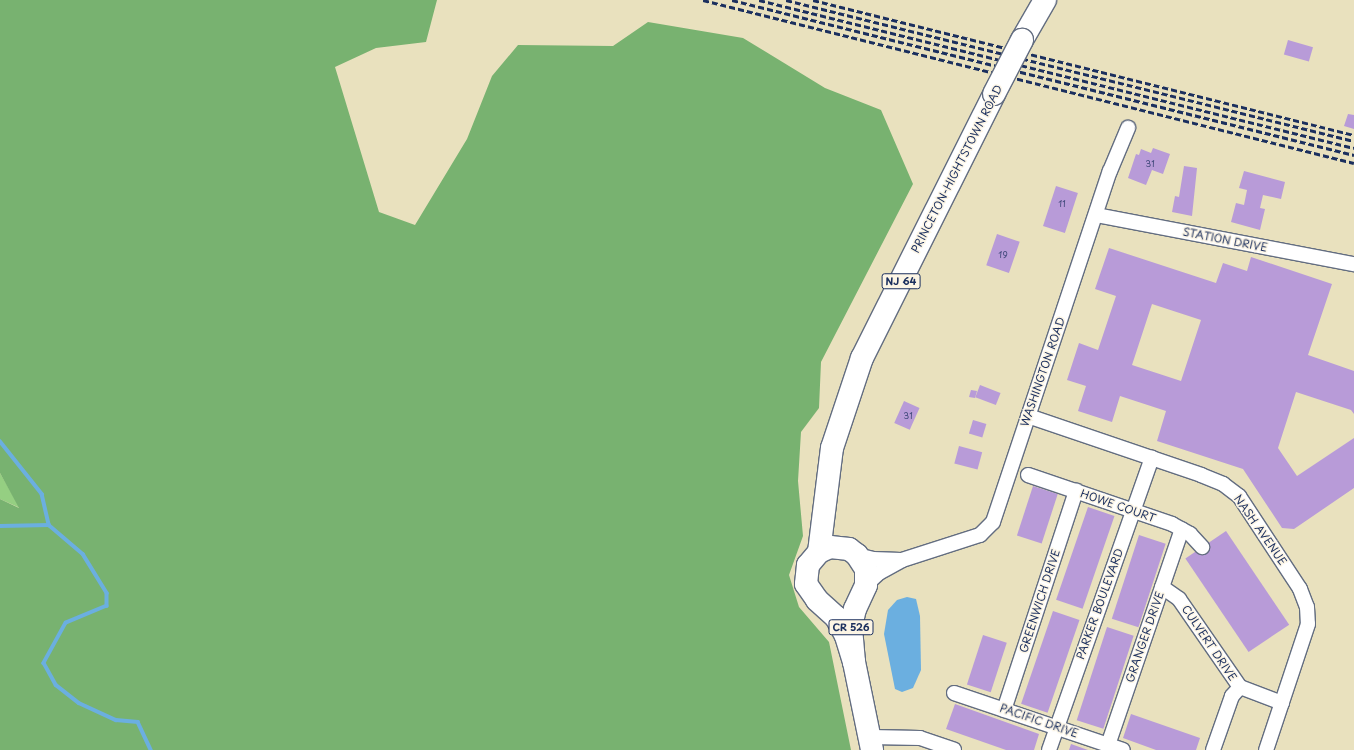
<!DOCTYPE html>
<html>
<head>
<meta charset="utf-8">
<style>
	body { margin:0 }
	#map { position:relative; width:1354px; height:750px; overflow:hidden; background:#e9e1be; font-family:"Playpen Sans",sans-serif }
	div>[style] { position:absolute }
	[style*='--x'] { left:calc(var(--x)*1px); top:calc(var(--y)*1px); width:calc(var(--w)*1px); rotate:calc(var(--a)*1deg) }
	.green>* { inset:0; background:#95cf82 }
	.forest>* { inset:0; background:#78b270 }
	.water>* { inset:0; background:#6bafe0 }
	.stream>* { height:3.5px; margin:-1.75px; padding:0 1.75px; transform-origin:1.75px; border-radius:1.75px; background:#6bafe0 }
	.building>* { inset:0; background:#b89bd8; transform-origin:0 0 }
	.roads { filter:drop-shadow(1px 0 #636d80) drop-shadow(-1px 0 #636d80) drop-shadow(0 1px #636d80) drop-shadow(0 -1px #636d80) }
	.minor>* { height:14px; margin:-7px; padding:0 7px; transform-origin:7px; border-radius:7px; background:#fff }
	.primary>* { height:22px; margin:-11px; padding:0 11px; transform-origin:11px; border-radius:11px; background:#fff }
	.rail>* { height:3px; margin-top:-1.5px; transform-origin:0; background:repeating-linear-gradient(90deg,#1b2f5e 0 6px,transparent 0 9px) }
	.bridges { filter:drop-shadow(1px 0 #636d80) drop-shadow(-1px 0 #636d80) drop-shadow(0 1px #636d80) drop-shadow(0 -1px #636d80) }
	.primary-bridge>* { height:22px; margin:-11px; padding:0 11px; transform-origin:11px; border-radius:11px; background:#fff }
	span { translate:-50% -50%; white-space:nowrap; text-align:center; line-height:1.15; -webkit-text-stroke:3px #fcf5e5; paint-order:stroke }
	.number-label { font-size:9px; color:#424a7c }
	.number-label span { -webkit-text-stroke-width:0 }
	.shield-label span { padding:1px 3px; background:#fcf5e5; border:1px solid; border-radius:3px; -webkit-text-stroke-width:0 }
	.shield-label { font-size:10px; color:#1b2f5e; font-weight:700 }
	.street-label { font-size:11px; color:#1b2f5e }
</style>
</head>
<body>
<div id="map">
	<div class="green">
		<div style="clip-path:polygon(0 473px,20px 508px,0 499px)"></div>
	</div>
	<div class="forest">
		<div style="clip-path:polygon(0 0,437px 0,426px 42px,376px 48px,335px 67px,379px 212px,415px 225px,467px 139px,492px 76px,518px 45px,613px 46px,648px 22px,743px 38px,825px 88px,881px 110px,913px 184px,821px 362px,819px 408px,801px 432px,798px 481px,803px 536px,789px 575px,799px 607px,829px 642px,851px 750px,0 750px,0 499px,19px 508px,0 473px)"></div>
	</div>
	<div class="water">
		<div style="clip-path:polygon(907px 597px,916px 599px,920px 616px,921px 670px,913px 688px,902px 692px,895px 689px,884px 634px,888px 610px,897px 600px)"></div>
	</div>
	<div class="stream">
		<div style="--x:0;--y:441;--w:68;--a:51.6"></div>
		<div style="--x:42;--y:494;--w:32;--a:77"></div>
		<div style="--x:0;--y:526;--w:49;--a:-1.2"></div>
		<div style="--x:49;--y:525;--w:45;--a:40.5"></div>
		<div style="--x:83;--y:554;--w:46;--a:58.4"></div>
		<div style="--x:107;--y:593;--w:13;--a:90"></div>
		<div style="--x:107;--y:606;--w:44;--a:157.5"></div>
		<div style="--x:66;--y:623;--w:46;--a:118.8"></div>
		<div style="--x:44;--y:663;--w:25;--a:61"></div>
		<div style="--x:56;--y:685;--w:29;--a:38"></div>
		<div style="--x:79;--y:703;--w:41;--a:24.7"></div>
		<div style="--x:116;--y:720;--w:22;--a:5"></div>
		<div style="--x:138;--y:722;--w:31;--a:65"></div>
	</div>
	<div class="building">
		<div style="left:1288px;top:40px;width:26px;height:15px;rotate:16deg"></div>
		<div style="clip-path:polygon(1348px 114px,1354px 115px,1354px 129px,1344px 126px)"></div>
		<div style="clip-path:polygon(1153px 148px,1170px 154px,1163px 174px,1152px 170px,1146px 185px,1128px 178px,1136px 154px,1139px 155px,1141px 149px,1151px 153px)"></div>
		<div style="clip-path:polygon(1184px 166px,1197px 168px,1192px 216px,1172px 212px,1175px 196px,1179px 197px)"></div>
		<div style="clip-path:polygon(1244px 171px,1285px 182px,1281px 199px,1263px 195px,1260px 208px,1265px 209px,1260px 230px,1231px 222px,1236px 203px,1244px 205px,1247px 190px,1239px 188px)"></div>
		<div style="left:1056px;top:186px;width:23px;height:42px;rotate:18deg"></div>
		<div style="left:997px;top:234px;width:24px;height:33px;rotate:19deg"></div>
		<div style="clip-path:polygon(evenodd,1109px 248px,1216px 283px,1223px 263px,1247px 271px,1251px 257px,1332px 284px,1308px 355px,1354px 371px,1354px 414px,1351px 410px,1296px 392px,1278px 448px,1297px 476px,1354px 438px,1354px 488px,1294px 529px,1282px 528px,1243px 469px,1157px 441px,1166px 411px,1120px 396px,1112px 422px,1078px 411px,1086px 386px,1067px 380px,1079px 343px,1098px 350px,1116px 296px,1095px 289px,1109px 248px,1152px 304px,1201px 320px,1181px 381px,1132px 365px,1152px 304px)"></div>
		<div style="left:980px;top:385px;width:22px;height:13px;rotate:21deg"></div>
		<div style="clip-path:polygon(971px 390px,977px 391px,975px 398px,969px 397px)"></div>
		<div style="left:904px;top:401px;width:17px;height:24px;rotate:24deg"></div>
		<div style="left:973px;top:420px;width:14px;height:14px;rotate:17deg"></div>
		<div style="left:959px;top:446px;width:24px;height:18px;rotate:15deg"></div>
		<div style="left:1033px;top:486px;width:26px;height:52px;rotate:18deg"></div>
		<div style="left:1088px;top:507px;width:28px;height:98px;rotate:19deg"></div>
		<div style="left:1226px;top:531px;width:113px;height:49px;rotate:56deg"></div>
		<div style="left:1139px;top:535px;width:28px;height:88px;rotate:18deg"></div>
		<div style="left:1053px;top:611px;width:28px;height:98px;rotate:19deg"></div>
		<div style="left:1107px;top:627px;width:28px;height:98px;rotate:18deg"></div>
		<div style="left:983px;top:635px;width:25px;height:52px;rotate:18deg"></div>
		<div style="clip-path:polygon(955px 704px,1039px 734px,1034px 750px,1006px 750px,946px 729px)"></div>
		<div style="clip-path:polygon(1131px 714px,1200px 738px,1196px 750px,1156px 750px,1123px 738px)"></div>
		<div style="clip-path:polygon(1071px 744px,1088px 750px,1069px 750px)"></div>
	</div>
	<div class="roads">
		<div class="minor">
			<div style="--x:1096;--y:215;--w:263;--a:10.8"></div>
			<div style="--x:1028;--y:416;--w:183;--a:18.8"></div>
			<div style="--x:1201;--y:475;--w:24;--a:22"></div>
			<div style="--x:1223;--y:484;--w:20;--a:37"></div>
			<div style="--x:1239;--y:496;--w:111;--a:56.7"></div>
			<div style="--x:1300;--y:589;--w:19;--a:69"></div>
			<div style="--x:1307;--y:607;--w:17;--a:87"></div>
			<div style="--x:1308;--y:624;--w:133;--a:108.4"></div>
			<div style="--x:1028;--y:475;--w:152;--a:18.8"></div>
			<div style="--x:1172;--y:524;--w:21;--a:29"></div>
			<div style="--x:1190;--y:534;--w:18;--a:47"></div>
			<div style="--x:857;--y:555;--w:16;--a:14"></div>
			<div style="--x:873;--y:559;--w:28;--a:2"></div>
			<div style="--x:866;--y:585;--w:18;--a:-43"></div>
			<div style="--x:879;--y:573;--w:26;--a:-29"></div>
			<div style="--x:902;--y:560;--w:82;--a:-17.8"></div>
			<div style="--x:980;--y:535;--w:18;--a:-45"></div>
			<div style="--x:993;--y:522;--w:370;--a:-71.6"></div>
			<div style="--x:1110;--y:171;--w:47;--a:-67.3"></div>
			<div style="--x:1162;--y:587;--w:21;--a:35"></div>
			<div style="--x:1179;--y:599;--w:107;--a:55.3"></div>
			<div style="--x:1240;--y:687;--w:45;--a:20.9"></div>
			<div style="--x:954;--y:693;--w:178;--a:18.6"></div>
			<div style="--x:1004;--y:710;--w:231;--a:-71.8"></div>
			<div style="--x:871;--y:737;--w:49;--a:1.2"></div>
			<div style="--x:920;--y:738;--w:36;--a:19"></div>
			<div style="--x:1108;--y:745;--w:228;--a:-71.1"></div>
			<div style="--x:1049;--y:750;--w:310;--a:-70.6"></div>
			<div style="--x:1213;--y:750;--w:57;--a:-70.6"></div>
			<div style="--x:1232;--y:696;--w:12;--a:-48"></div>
		</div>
		<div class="primary">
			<div style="--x:1022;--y:40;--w:46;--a:-60.1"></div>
			<div style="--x:819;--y:552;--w:105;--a:-82.9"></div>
			<div style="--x:832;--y:448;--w:95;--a:-71.6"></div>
			<div style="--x:862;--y:358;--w:295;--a:-63.4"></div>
			<div style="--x:854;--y:662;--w:36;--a:-95"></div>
			<div style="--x:851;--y:626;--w:17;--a:-77"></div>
			<div style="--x:855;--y:609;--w:26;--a:-65"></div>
			<div style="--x:866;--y:585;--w:16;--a:-90"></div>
			<div style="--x:866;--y:569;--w:17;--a:-123"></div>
			<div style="--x:857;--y:555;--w:10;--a:-143"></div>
			<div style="--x:849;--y:549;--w:19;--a:-174"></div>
			<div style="--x:830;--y:547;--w:12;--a:156"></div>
			<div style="--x:819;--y:552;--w:17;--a:130"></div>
			<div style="--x:808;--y:565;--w:19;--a:96"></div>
			<div style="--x:806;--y:584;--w:19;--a:55"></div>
			<div style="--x:817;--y:600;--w:25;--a:42"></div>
			<div style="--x:836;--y:617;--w:21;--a:62"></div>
			<div style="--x:846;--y:636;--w:27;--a:73"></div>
			<div style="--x:854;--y:662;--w:90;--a:78.4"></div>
		</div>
	</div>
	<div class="rail">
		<div style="--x:703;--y:0;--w:671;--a:14.06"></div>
		<div style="--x:732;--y:0;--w:641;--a:13.99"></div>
		<div style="--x:759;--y:0;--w:613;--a:13.97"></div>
		<div style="--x:786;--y:0;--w:585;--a:13.94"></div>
		<div style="--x:813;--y:0;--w:558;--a:14.01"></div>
	</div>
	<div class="bridges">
		<div class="primary-bridge">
			<div style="--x:994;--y:94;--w:61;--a:-62.6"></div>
		</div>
	</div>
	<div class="number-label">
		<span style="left:1150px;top:163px">31</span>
		<span style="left:1062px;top:203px">11</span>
		<span style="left:1003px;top:254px">19</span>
		<span style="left:908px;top:415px">31</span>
	</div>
	<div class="shield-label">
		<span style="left:901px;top:281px">NJ 64</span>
		<span style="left:851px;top:627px">CR 526</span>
	</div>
	<div class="street-label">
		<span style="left:957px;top:169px;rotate:-63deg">PRINCETON-HIGHTSTOWN ROAD</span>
		<span style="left:1225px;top:240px;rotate:11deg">STATION DRIVE</span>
		<span style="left:1043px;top:372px;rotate:-71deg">WASHINGTON ROAD</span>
		<span style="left:1118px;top:506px;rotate:19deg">HOWE COURT</span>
		<span style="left:1260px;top:530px;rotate:55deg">NASH AVENUE</span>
		<span style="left:1040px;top:601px;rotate:-72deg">GREENWICH DRIVE</span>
		<span style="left:1100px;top:604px;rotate:-70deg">PARKER BOULEVARD</span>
		<span style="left:1145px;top:637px;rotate:-71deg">GRANGER DRIVE</span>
		<span style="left:1209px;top:643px;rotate:56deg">CULVERT DRIVE</span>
		<span style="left:1039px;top:721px;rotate:19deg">PACIFIC DRIVE</span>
	</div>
</div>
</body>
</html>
